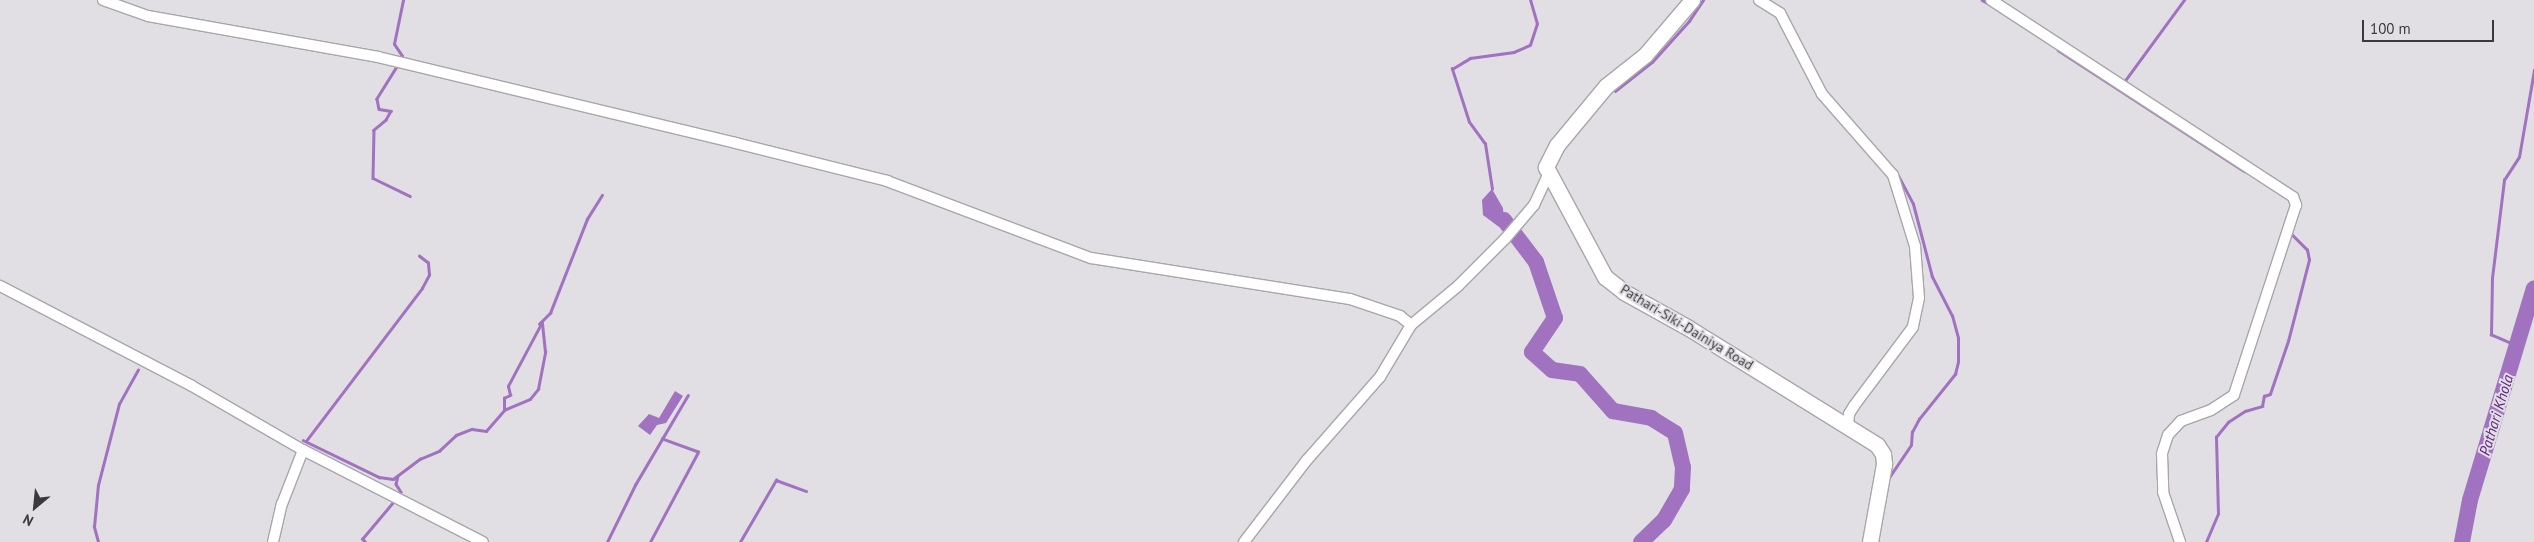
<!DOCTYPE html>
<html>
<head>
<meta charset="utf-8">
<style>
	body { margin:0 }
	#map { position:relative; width:2534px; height:542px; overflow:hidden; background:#e2dfe4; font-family:"PT Sans",sans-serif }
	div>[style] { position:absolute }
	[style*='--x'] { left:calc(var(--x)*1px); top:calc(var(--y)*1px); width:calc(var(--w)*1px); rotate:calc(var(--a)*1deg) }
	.water>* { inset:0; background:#a072c0 }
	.stream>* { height:2.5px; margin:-1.25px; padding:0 1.25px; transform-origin:1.25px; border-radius:1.25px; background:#a072c0 }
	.river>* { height:16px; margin:-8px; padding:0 8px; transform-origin:8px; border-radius:8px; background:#a072c0 }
	.roads { filter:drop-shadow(1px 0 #a8a6aa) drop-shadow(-1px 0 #a8a6aa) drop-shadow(0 1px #a8a6aa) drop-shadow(0 -1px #a8a6aa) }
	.minor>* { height:10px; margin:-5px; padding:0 5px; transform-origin:5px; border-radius:5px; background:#fff }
	.secondary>* { height:15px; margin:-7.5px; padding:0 7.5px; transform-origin:7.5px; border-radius:7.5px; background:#fff }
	span { translate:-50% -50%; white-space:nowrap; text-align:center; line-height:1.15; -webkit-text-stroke:4px #e2dfe4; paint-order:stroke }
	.street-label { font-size:14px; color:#3a393b }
	.water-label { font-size:15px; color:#612583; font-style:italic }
	.north { position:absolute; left:10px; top:482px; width:50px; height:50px; -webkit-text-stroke:4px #e2dfe4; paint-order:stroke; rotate:208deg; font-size:14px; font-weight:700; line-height:20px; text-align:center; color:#3a393b }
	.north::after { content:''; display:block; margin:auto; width:18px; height:22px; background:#3a393b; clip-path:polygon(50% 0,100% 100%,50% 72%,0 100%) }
	.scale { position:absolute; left:2362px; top:20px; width:132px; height:22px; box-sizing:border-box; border:2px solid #3a393b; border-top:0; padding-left:6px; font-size:15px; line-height:18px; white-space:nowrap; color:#3a393b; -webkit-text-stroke:4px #e2dfe4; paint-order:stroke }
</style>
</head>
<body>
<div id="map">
	<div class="water">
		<div style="clip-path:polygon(1492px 189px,1503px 208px,1504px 220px,1499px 227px,1483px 215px,1482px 200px)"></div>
		<div style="clip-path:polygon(675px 391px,683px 396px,666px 423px,657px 425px,650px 435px,638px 426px,649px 414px,659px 418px)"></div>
	</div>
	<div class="stream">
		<div style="--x:1982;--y:0;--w:10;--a:29"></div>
		<div style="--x:2058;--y:50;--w:222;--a:33"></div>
		<div style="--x:400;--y:60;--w:4;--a:-63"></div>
		<div style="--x:402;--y:56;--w:14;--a:-124"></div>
		<div style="--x:394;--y:44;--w:45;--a:-78.4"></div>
		<div style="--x:398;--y:65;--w:40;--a:122"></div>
		<div style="--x:377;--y:99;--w:10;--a:79"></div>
		<div style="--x:379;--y:109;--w:12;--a:9"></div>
		<div style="--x:391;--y:111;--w:10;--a:119"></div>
		<div style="--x:386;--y:120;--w:16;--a:140"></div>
		<div style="--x:374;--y:130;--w:48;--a:91.2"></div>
		<div style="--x:373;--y:178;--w:41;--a:25.9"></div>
		<div style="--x:2124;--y:82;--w:102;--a:-53.8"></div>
		<div style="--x:1615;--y:91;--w:47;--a:-38.1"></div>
		<div style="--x:1652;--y:62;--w:55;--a:-47.9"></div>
		<div style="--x:1689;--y:21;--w:25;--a:-56"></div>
		<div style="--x:2221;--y:144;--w:34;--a:34"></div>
		<div style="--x:1492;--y:189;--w:46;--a:-98.8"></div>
		<div style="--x:1485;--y:144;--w:27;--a:-126"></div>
		<div style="--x:1469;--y:122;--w:56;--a:-107.8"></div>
		<div style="--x:1452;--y:69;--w:21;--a:-31"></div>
		<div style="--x:1470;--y:58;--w:44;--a:-7.8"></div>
		<div style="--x:1514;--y:52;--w:17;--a:-24"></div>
		<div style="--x:1530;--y:45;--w:22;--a:-72"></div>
		<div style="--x:1537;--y:24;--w:25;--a:-106"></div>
		<div style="--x:539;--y:324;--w:16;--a:-45"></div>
		<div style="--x:550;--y:313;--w:101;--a:-68.5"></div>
		<div style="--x:587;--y:219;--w:28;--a:-58"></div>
		<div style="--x:2515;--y:345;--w:26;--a:-157"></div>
		<div style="--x:2491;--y:335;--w:57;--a:-89"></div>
		<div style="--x:2492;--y:278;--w:99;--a:-83"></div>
		<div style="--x:2504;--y:180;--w:27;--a:-57"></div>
		<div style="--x:2519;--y:157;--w:88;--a:-80.2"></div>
		<div style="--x:504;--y:410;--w:12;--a:-90"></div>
		<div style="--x:504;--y:398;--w:7;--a:-27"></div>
		<div style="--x:510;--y:395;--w:9;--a:-103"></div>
		<div style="--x:508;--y:386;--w:70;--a:-62"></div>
		<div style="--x:303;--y:440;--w:85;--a:26"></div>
		<div style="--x:379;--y:477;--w:14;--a:8"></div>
		<div style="--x:393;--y:479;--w:34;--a:-37"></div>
		<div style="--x:420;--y:459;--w:21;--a:-23"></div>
		<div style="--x:439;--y:451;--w:23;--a:-43"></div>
		<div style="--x:456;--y:435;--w:17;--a:-21"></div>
		<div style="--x:472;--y:429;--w:14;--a:8"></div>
		<div style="--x:486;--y:431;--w:28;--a:-49"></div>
		<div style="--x:504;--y:410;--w:28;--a:-23"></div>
		<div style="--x:530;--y:399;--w:13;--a:-51"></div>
		<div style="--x:538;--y:389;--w:38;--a:-79"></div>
		<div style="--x:545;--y:352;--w:29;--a:-96"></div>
		<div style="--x:306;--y:441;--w:192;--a:-52.8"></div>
		<div style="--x:422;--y:288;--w:15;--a:-62"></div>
		<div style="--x:429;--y:275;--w:12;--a:-95"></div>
		<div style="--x:428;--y:263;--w:11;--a:-142"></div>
		<div style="--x:398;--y:476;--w:8;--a:104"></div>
		<div style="--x:396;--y:484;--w:9;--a:58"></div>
		<div style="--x:401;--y:492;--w:5;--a:127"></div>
		<div style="--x:1888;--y:479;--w:41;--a:-55.9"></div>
		<div style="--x:1911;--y:445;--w:13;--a:-86"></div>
		<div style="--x:1912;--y:432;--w:15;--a:-62"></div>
		<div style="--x:1919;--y:419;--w:58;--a:-51.3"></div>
		<div style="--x:1955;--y:374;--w:12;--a:-76"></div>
		<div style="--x:1958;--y:362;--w:24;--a:-90"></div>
		<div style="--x:1958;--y:338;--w:23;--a:-105"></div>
		<div style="--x:1952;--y:316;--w:44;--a:-117.1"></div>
		<div style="--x:1932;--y:277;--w:75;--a:-104.6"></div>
		<div style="--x:1913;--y:204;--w:36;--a:-118"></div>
		<div style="--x:98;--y:542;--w:16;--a:-105"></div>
		<div style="--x:94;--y:527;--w:42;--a:-84.6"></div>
		<div style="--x:98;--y:485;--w:84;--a:-75.5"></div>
		<div style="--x:119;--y:404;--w:39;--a:-61"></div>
		<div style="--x:365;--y:542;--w:4;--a:-135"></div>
		<div style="--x:362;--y:539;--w:51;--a:-49.8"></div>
		<div style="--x:607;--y:542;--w:64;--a:-63.8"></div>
		<div style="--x:635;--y:485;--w:104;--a:-59.5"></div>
		<div style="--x:650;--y:542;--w:102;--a:-61.9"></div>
		<div style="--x:698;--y:452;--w:38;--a:-160"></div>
		<div style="--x:740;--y:542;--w:72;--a:-59.9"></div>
		<div style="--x:776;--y:480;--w:32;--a:20"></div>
		<div style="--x:2206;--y:542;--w:30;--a:-67"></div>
		<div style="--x:2218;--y:514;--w:77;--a:-91.5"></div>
		<div style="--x:2216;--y:437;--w:19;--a:-51"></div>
		<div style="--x:2228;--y:422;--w:20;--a:-33"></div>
		<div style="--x:2245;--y:411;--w:18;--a:-16"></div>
		<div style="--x:2262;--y:406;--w:10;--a:-79"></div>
		<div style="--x:2264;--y:396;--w:6;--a:-18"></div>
		<div style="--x:2270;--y:394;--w:56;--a:-71.2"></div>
		<div style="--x:2288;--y:341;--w:84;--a:-75.5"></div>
		<div style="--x:2309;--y:260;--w:10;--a:-101"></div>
		<div style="--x:2307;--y:250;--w:24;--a:-135"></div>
	</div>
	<div class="river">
		<div style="--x:1504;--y:220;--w:53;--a:52.7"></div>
		<div style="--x:1536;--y:262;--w:59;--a:71.3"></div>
		<div style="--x:1555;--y:318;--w:41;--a:124.1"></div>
		<div style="--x:1532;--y:352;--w:27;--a:42"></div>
		<div style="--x:1552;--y:370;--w:28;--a:8"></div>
		<div style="--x:1580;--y:374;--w:50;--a:48.3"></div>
		<div style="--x:1613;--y:411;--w:39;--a:10"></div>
		<div style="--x:1651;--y:418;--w:28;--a:32"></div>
		<div style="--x:1675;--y:433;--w:35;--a:77"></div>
		<div style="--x:1683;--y:467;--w:22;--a:93"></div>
		<div style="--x:1682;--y:489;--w:36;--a:120"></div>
		<div style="--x:1664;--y:520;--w:32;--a:136"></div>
		<div style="--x:2462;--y:542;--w:43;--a:-79.2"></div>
		<div style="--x:2470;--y:500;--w:221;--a:-73.2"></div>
	</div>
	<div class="roads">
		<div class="minor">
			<div style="--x:103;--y:0;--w:48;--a:19.6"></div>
			<div style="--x:148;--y:16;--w:234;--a:10.1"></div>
			<div style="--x:378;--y:57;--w:368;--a:13.5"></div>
			<div style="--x:736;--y:143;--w:156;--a:14.1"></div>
			<div style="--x:887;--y:181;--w:218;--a:20.7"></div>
			<div style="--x:1091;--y:258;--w:262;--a:9"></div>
			<div style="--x:1350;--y:299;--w:53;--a:18.8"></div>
			<div style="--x:1400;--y:316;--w:14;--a:39"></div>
			<div style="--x:1759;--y:0;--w:25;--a:32"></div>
			<div style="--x:1780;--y:13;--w:91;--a:62.6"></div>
			<div style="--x:1822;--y:94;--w:108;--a:48.8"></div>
			<div style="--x:1893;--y:175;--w:74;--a:72.8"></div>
			<div style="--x:1915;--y:246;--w:52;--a:85.6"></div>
			<div style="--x:1919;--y:298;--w:30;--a:102"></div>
			<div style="--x:1913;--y:327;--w:99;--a:126.8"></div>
			<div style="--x:1854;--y:406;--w:9;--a:122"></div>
			<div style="--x:1849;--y:414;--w:12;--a:95"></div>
			<div style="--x:1991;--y:0;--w:361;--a:33.1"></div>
			<div style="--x:2293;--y:197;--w:9;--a:69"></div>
			<div style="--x:2296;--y:205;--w:200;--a:108.1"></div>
			<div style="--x:2234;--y:395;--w:27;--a:147"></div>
			<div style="--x:2211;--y:410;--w:32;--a:160"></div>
			<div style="--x:2181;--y:421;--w:19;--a:133"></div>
			<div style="--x:2168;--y:435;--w:20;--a:108"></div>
			<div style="--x:2162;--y:454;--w:38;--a:88"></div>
			<div style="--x:2163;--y:492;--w:53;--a:71.2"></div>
			<div style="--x:0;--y:286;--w:216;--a:27.5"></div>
			<div style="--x:192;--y:386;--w:128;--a:30"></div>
			<div style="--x:303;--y:450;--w:202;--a:27.1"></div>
			<div style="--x:273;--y:542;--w:39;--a:-77"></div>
			<div style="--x:282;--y:504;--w:58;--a:-68.7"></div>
			<div style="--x:1244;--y:542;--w:103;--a:-52.5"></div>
			<div style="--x:1307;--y:460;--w:111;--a:-48.7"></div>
			<div style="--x:1380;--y:377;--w:61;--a:-59.2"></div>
			<div style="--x:1411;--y:325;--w:61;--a:-39.7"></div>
			<div style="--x:1458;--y:286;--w:66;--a:-45"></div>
			<div style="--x:1505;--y:239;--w:45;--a:-49.5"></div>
			<div style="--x:1534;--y:205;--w:35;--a:-65"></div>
		</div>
		<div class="secondary">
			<div style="--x:1692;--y:0;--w:72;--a:130.5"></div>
			<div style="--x:1645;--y:55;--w:50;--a:141.5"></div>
			<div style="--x:1606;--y:86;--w:77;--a:129.7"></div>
			<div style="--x:1557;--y:145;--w:25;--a:117"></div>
			<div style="--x:1546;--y:167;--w:125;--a:61.8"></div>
			<div style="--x:1605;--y:277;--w:24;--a:38"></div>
			<div style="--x:1624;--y:292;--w:72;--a:29.1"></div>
			<div style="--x:1687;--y:327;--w:224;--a:31.8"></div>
			<div style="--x:1877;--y:445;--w:11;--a:56"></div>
			<div style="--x:1883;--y:454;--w:10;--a:84"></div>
			<div style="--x:1884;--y:464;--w:79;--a:100.2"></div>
		</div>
	</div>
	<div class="street-label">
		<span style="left:1687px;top:327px;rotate:31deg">Pathari-Siki-Dainiya Road</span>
	</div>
	<div class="water-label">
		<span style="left:2496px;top:415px;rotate:-73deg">Pathari Khola</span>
	</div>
	<div class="north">N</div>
	<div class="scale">100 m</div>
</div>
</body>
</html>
